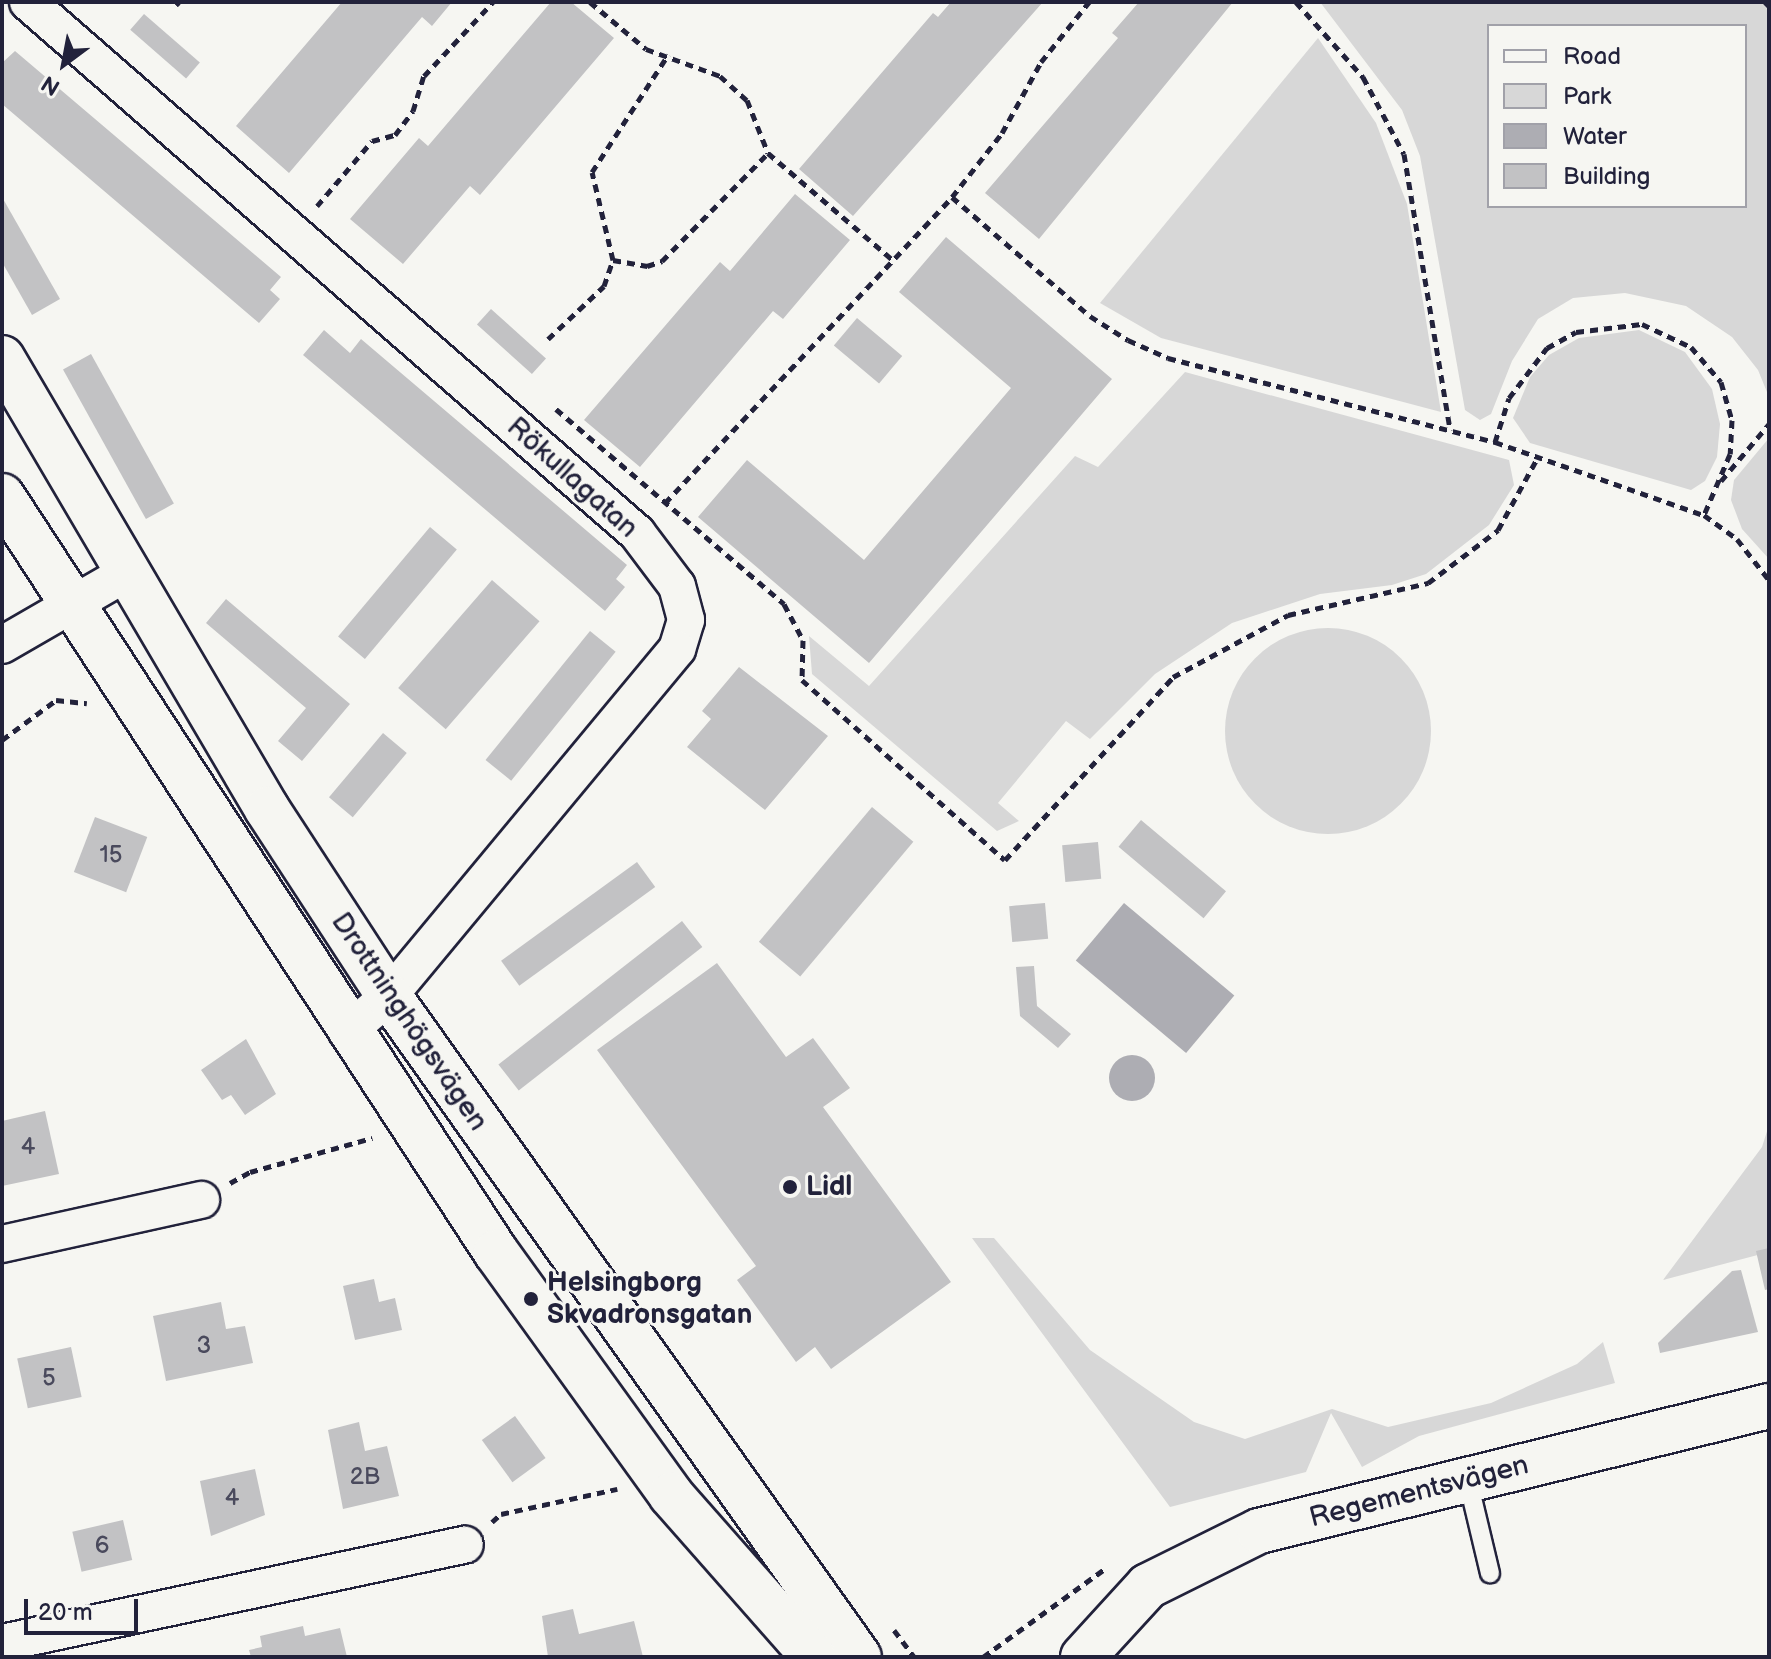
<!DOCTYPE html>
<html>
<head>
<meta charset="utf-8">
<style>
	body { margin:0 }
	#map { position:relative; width:1771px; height:1659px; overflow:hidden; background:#f6f6f2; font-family:"Balsamiq Sans",sans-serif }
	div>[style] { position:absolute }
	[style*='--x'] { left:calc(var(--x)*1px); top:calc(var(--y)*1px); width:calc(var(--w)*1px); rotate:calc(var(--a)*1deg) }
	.green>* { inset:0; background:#d7d7d7 }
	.round { border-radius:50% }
	.water>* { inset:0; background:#adadb3; transform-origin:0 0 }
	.building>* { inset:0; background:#c2c2c4; transform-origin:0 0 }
	.path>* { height:5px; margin-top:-2.5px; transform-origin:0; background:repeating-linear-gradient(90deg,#22223b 0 8px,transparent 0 14px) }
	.roads { filter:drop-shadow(2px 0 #22223b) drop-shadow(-2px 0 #22223b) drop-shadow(0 2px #22223b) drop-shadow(0 -2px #22223b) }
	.lane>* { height:18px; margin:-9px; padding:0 9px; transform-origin:9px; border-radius:9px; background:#f6f6f2 }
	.street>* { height:36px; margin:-18px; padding:0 18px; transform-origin:18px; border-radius:18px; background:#f6f6f2 }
	.secondary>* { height:44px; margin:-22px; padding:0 22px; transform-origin:22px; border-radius:22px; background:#f6f6f2 }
	.dots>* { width:22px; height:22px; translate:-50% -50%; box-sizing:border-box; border:4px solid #f6f6f2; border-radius:50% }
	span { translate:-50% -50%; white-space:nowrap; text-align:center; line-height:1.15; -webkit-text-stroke:6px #f6f6f2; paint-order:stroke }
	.number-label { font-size:24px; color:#4a4a5d }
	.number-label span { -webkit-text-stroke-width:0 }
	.street-label { font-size:28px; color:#22223b }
	.poi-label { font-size:28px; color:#22223b; font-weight:700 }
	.left { translate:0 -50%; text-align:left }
	.frame { position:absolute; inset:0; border:4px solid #22223b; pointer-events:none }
	.legend { position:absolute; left:1487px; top:24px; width:260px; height:184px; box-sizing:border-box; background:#f6f6f2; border:2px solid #a1a1a9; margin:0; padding:10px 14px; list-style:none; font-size:24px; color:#22223b }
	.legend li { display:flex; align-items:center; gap:16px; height:40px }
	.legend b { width:40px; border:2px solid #a1a1a9 }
	.north { position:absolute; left:24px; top:24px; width:80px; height:80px; -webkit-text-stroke:6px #f6f6f2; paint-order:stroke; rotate:212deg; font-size:22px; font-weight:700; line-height:32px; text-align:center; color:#22223b }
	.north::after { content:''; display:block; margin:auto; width:28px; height:36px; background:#22223b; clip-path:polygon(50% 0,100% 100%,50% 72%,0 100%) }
	.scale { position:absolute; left:24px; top:1599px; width:114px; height:36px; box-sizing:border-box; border:4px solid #22223b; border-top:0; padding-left:10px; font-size:24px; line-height:28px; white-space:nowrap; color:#22223b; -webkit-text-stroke:6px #f6f6f2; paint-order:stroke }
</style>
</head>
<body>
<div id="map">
	<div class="green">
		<div style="clip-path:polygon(evenodd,1320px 2px,1769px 2px,1769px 397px,1758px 370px,1732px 337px,1686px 306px,1625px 293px,1573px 298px,1538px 319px,1512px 361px,1491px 414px,1480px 420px,1465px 410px,1420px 156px,1402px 110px,1320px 2px,1489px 26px,1745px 26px,1745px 206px,1489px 206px,1489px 26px)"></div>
		<div style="clip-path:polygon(1318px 38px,1376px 123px,1407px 204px,1441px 412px,1161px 338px,1100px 303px)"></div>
		<div style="clip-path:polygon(1639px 330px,1685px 352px,1712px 389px,1720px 424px,1717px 457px,1705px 481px,1691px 490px,1530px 443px,1513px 418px,1530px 377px,1549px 355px,1579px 338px)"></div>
		<div style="clip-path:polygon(1185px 372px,1509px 460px,1514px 485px,1489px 525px,1426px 574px,1392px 585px,1320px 594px,1232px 623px,1155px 674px,1090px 739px,1066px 721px,998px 803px,1019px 821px,997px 831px,812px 674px,809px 636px,869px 686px,1075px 456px,1098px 467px)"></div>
		<div style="clip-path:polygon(1769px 438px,1769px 559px,1742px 529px,1731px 500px,1734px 480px)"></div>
		<div class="round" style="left:1225px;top:628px;width:206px;height:206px"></div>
		<div style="clip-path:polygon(1769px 1125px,1769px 1252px,1663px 1280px,1762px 1147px)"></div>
		<div style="clip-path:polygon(972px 1238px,994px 1238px,1090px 1350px,1194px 1422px,1245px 1439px,1332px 1409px,1388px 1427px,1491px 1403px,1577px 1364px,1603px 1342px,1615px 1383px,1419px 1436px,1362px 1467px,1331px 1413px,1306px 1472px,1170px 1507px)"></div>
	</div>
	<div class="water">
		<div style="left:1124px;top:903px;width:144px;height:75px;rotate:40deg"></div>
		<div class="round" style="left:1109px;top:1055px;width:46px;height:46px"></div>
	</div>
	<div class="building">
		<div style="clip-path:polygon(342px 2px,452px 2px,432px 26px,422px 17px,289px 173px,236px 126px)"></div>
		<div style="clip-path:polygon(551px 2px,571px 2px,614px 38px,480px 195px,470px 186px,403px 264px,350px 219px,419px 138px,428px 146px)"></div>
		<div style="clip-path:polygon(951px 2px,1043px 2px,853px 216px,799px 169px,933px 13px,938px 17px)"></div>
		<div style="clip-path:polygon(1139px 2px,1233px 2px,1039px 239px,985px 193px,1118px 38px,1112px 33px)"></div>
		<div style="left:144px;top:14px;width:74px;height:21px;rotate:41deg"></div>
		<div style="clip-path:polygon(15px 51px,281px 277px,270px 290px,280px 299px,259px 323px,2px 104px,2px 63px)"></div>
		<div style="clip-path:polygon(795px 194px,850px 240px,783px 319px,773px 311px,640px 467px,584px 420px,720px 262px,730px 271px)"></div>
		<div style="clip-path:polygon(2px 197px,60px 299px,32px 315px,2px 262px)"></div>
		<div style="clip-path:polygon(946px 237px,1112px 379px,869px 663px,698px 517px,747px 460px,864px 560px,1011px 388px,899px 292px)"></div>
		<div style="left:491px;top:309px;width:74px;height:21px;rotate:42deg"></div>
		<div style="left:857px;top:318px;width:59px;height:36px;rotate:40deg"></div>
		<div style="clip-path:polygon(324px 330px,350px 353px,361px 339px,627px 565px,616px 579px,625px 587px,605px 611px,303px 355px)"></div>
		<div style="left:91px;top:354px;width:171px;height:32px;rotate:61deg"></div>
		<div style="left:430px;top:527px;width:35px;height:143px;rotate:40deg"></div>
		<div style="left:492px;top:580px;width:63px;height:143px;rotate:41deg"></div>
		<div style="clip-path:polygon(226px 599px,350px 704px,302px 761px,278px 741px,306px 708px,206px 623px)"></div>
		<div style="left:590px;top:631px;width:33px;height:166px;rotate:39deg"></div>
		<div style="clip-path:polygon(739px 667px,828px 736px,765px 810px,687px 747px,711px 719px,702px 711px)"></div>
		<div style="left:383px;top:733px;width:31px;height:84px;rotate:40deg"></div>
		<div style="left:872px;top:807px;width:54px;height:176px;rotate:40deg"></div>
		<div style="left:95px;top:817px;width:56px;height:59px;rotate:21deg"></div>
		<div style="left:1141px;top:820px;width:111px;height:35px;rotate:40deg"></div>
		<div style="left:1098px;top:842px;width:37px;height:36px;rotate:85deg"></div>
		<div style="left:637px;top:862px;width:31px;height:168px;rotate:54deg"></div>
		<div style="left:1045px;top:903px;width:36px;height:36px;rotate:85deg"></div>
		<div style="left:682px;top:921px;width:33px;height:233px;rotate:52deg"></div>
		<div style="clip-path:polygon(717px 963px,786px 1057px,813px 1038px,850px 1088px,823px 1107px,951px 1282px,831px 1369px,815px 1347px,796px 1362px,737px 1280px,756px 1266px,597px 1050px)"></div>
		<div style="clip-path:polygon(1034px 966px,1037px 1006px,1071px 1034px,1058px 1048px,1020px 1016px,1016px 967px)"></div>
		<div style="clip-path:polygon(246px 1039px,276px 1094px,245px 1115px,231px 1095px,222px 1100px,201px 1070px)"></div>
		<div style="clip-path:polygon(45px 1111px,59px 1174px,2px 1186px,2px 1121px)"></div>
		<div style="clip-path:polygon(1769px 1248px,1769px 1289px,1765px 1290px,1756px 1251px)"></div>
		<div style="clip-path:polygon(1741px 1270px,1758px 1332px,1660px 1353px,1658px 1343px,1732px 1271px)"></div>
		<div style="clip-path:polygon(374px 1279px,379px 1302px,395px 1298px,402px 1330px,355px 1340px,343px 1286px)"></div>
		<div style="clip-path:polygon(221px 1302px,226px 1329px,245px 1326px,253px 1363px,166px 1381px,153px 1316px)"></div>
		<div style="left:71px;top:1347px;width:51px;height:55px;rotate:78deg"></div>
		<div style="left:515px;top:1416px;width:52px;height:41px;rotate:54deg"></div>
		<div style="clip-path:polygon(359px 1422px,365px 1451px,387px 1446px,399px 1496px,343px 1509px,328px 1430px)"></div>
		<div style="clip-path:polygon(255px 1469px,265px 1515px,211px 1536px,200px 1481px)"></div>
		<div style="left:123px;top:1520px;width:41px;height:52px;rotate:77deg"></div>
		<div style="clip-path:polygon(573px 1609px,579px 1634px,634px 1621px,643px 1657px,548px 1657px,542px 1616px)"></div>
		<div style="clip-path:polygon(303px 1626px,305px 1636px,340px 1628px,347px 1657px,251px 1657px,249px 1650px,262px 1647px,260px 1636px)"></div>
	</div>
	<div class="path">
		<div style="--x:590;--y:2;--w:73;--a:40"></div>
		<div style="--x:646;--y:49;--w:79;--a:20"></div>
		<div style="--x:720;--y:76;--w:36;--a:42"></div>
		<div style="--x:747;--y:100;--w:57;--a:68.4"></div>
		<div style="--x:768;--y:153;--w:166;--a:40.6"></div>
		<div style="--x:1296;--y:2;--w:101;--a:48.2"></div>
		<div style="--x:1363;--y:77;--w:87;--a:62"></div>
		<div style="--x:1404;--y:154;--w:280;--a:80.5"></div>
		<div style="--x:1765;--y:2;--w:6;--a:45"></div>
		<div style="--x:176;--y:5;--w:4;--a:-45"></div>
		<div style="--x:952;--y:197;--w:182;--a:40.8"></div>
		<div style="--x:1090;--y:316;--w:45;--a:32.3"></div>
		<div style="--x:1128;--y:340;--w:44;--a:24.2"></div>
		<div style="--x:1168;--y:358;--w:338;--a:14.4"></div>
		<div style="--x:1495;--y:442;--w:221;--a:19.3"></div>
		<div style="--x:1704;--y:515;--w:41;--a:36"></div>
		<div style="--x:1737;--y:539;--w:52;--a:52"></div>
		<div style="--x:317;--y:206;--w:85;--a:-49.8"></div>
		<div style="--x:372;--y:141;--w:24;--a:-15"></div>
		<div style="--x:395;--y:135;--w:30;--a:-53"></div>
		<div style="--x:413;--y:111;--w:37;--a:-73"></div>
		<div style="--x:424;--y:76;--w:101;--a:-47"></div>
		<div style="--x:613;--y:260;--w:35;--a:10"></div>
		<div style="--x:647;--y:266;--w:16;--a:-18"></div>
		<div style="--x:662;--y:261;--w:151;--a:-45.5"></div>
		<div style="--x:548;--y:339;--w:77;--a:-43.4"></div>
		<div style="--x:604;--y:286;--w:28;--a:-71"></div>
		<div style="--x:613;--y:260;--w:90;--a:-103.4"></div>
		<div style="--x:592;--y:172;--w:140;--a:-57"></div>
		<div style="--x:556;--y:409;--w:300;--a:40.5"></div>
		<div style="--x:784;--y:604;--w:41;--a:62.2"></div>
		<div style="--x:803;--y:640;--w:40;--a:91.4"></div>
		<div style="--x:802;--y:680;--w:271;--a:41.6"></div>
		<div style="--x:1005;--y:860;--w:248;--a:-47.4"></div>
		<div style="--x:1173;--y:677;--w:131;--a:-28.3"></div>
		<div style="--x:1288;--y:615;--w:144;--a:-12.9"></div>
		<div style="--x:1428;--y:583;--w:88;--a:-37.1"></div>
		<div style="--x:1498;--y:530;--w:83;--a:-61.3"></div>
		<div style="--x:1495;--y:442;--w:46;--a:-72.3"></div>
		<div style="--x:1509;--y:398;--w:63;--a:-52.8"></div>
		<div style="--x:1547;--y:348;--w:33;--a:-29"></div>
		<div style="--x:1576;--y:332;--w:66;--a:-6.9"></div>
		<div style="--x:1642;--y:324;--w:54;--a:25.1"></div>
		<div style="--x:1691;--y:347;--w:46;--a:49.4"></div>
		<div style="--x:1721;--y:382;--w:40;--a:74"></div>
		<div style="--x:1732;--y:420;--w:34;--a:93"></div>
		<div style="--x:1730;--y:454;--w:66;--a:113.1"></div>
		<div style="--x:1721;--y:481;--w:75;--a:-49.9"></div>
		<div style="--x:665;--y:503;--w:420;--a:-46.8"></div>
		<div style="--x:952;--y:197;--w:81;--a:-52"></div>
		<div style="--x:1002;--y:133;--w:81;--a:-61.2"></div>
		<div style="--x:1041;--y:62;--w:77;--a:-51.3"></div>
		<div style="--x:2;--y:740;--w:67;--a:-36.5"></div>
		<div style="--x:56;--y:700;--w:31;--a:6"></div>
		<div style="--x:230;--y:1183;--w:23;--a:-29"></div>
		<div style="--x:250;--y:1172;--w:127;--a:-15.6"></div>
		<div style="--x:492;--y:1522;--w:12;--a:-42"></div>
		<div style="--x:501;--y:1514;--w:119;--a:-12.2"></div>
		<div style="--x:894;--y:1630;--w:34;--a:53"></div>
		<div style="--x:983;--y:1657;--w:152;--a:-35.9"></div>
	</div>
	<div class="roads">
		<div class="lane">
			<div style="--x:1468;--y:1481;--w:95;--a:76.6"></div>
		</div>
		<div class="street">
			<div style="--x:28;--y:2;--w:808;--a:41.09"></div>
			<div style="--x:637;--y:533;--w:66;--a:53"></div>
			<div style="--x:677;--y:586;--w:35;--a:75"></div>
			<div style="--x:686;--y:620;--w:30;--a:107"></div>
			<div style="--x:677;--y:649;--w:451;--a:129.7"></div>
			<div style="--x:389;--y:996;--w:55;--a:139.4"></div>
			<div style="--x:2;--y:645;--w:148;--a:-30"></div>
			<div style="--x:2;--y:1244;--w:204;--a:-12.5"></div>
			<div style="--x:2;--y:1643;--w:473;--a:-12"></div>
		</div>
		<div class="secondary">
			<div style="--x:2;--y:358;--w:523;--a:59.56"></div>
			<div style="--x:267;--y:809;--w:223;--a:56.9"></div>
			<div style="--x:389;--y:996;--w:811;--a:54.59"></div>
			<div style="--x:2;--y:496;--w:903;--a:56.84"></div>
			<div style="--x:496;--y:1252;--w:299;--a:54.2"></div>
			<div style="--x:671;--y:1495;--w:216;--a:48.6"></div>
			<div style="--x:1083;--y:1657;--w:96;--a:-47.5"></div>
			<div style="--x:1148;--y:1586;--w:124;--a:-26.4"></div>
			<div style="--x:1259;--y:1531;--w:525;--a:-13.77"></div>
		</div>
	</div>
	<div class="dots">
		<div style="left:790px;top:1187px;background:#22223b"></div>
		<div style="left:531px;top:1299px;background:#22223b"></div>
	</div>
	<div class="number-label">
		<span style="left:111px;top:855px">15</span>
		<span style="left:28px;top:1147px">4</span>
		<span style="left:204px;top:1346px">3</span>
		<span style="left:49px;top:1378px">5</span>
		<span style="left:365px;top:1477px">2B</span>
		<span style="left:232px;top:1498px">4</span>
		<span style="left:102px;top:1546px">6</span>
	</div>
	<div class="street-label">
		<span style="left:572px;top:478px;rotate:42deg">Rökullagatan</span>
		<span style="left:409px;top:1022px;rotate:56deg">Drottninghögsvägen</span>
		<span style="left:1419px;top:1492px;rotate:-14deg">Regementsvägen</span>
	</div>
	<div class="poi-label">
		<span class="left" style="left:806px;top:1187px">Lidl</span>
		<span class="left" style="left:547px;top:1299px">Helsingborg<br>Skvadronsgatan</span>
	</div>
	<div class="frame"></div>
	<ul class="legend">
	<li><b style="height:10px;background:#f6f6f2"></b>Road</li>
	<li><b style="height:22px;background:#d7d7d7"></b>Park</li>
	<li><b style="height:22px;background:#adadb3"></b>Water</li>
	<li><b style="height:22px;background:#c2c2c4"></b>Building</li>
	</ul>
	<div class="north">N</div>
	<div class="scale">20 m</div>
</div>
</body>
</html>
